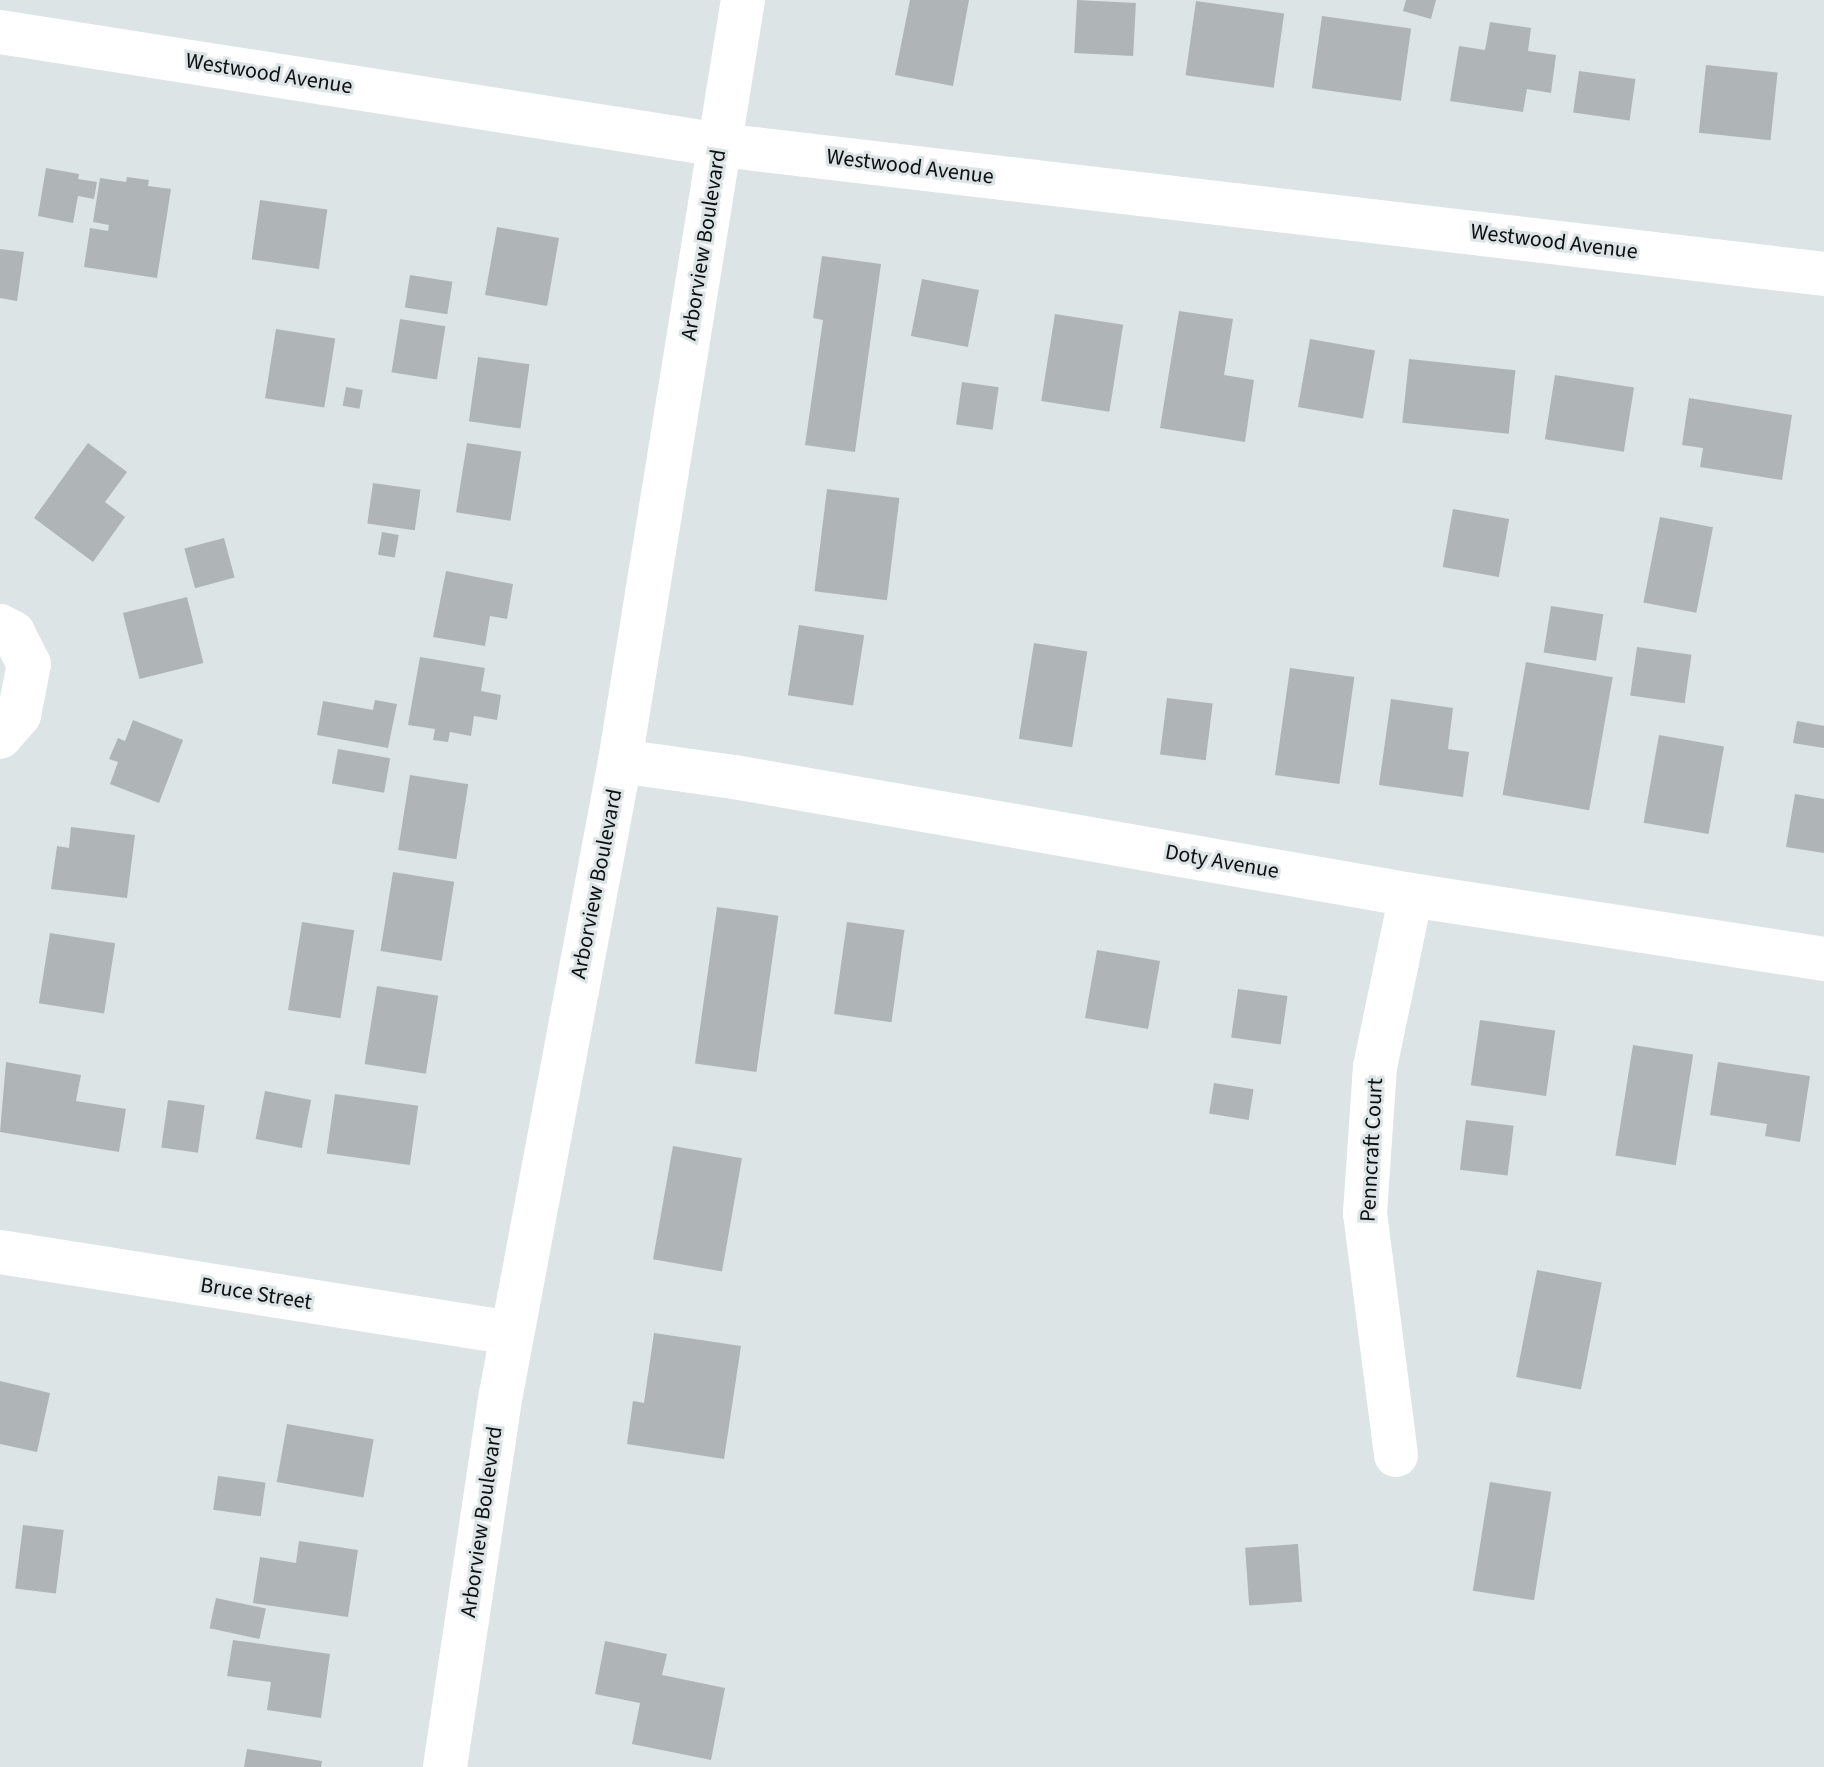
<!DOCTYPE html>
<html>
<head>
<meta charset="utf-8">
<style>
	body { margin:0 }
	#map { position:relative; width:1824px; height:1767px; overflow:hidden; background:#dde4e6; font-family:"Source Sans 3",sans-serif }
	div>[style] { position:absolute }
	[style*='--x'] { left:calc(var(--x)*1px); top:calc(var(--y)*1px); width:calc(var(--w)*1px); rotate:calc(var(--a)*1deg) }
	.building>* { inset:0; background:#afb4b7; transform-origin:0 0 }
	.street>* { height:44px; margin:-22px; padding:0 22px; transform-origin:22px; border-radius:22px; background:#fff }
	span { translate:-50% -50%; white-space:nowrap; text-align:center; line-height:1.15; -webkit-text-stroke:6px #dde4e6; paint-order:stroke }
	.street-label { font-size:22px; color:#0d0f0f }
</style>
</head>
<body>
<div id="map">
	<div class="building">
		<div style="clip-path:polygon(910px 0,969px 0,953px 86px,895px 75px)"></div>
		<div style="left:1077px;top:0;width:59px;height:53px;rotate:3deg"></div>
		<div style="clip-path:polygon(1406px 0,1436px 0,1431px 19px,1403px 11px)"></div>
		<div style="left:1196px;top:1px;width:89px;height:75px;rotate:8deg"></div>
		<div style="left:1322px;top:16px;width:90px;height:73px;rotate:8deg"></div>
		<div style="clip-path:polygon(1490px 22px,1531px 28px,1528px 51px,1556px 55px,1551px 93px,1527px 89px,1523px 112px,1450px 101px,1459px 46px,1485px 50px)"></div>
		<div style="left:1706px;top:65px;width:72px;height:68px;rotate:6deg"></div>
		<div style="left:1579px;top:71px;width:57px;height:42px;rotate:8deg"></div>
		<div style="clip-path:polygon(46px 168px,79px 174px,78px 179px,97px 182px,94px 199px,78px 196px,73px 223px,38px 216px)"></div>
		<div style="clip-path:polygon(127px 177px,149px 180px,148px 186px,171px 189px,157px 278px,84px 267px,90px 228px,108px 231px,109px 225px,93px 222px,100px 178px,126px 182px)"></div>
		<div style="left:260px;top:200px;width:68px;height:60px;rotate:8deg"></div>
		<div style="left:497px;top:227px;width:63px;height:69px;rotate:10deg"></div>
		<div style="clip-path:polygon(0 249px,24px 252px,17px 301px,0 298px)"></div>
		<div style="clip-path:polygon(822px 256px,881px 264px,855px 452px,805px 445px,823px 320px,813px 318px)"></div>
		<div style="left:410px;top:275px;width:43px;height:33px;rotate:9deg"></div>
		<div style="left:922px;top:279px;width:58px;height:58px;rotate:11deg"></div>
		<div style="clip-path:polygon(1179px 311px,1233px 319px,1224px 375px,1254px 380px,1245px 442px,1160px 428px)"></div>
		<div style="left:1055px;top:314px;width:69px;height:88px;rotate:9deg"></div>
		<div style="left:400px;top:319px;width:46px;height:54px;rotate:9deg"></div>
		<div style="left:276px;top:329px;width:60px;height:70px;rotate:9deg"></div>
		<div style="left:1310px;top:339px;width:66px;height:69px;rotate:10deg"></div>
		<div style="left:478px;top:357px;width:52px;height:65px;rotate:8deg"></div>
		<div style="left:1409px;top:359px;width:107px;height:64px;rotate:6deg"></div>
		<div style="left:1555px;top:375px;width:80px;height:65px;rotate:9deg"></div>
		<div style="left:962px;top:382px;width:37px;height:43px;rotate:8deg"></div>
		<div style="left:346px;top:387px;width:17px;height:19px;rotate:10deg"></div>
		<div style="clip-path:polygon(1689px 398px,1792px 415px,1782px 480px,1700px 467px,1703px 448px,1682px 445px)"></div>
		<div style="clip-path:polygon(88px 443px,127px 472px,105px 502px,125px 517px,93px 562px,34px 518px)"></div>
		<div style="left:467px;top:443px;width:55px;height:70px;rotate:9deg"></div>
		<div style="left:373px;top:483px;width:48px;height:41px;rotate:8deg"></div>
		<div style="left:827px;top:489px;width:73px;height:103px;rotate:7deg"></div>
		<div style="left:1453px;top:509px;width:57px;height:59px;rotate:10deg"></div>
		<div style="left:1660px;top:517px;width:54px;height:87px;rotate:11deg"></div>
		<div style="left:382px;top:532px;width:17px;height:23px;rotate:10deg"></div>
		<div style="left:224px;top:538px;width:41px;height:41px;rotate:75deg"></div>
		<div style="clip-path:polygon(446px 571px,513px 584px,507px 619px,490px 616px,485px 646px,433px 637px)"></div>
		<div style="left:187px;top:597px;width:68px;height:66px;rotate:76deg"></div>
		<div style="left:1551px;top:606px;width:53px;height:47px;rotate:9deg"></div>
		<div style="left:799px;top:625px;width:66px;height:71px;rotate:9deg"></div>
		<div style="left:1034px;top:643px;width:54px;height:97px;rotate:9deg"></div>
		<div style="left:1637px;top:647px;width:55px;height:49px;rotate:8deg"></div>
		<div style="clip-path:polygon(420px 657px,485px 668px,481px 691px,501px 695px,497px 720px,474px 716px,471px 736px,450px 732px,448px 742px,433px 740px,435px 729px,408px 725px)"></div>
		<div style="left:1526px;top:662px;width:88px;height:135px;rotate:10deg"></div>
		<div style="left:1290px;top:668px;width:65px;height:108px;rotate:8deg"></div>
		<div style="left:1167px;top:698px;width:46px;height:57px;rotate:7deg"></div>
		<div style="clip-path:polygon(1391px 699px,1453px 708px,1448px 749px,1469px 752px,1463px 797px,1379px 785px)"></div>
		<div style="clip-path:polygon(375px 700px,397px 704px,388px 748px,317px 735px,323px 701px,373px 710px)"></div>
		<div style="clip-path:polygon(133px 720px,183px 740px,159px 803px,110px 784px,118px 762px,109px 759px,118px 738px,125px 741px)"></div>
		<div style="clip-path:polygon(1797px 721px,1824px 726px,1824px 748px,1793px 743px)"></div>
		<div style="left:1659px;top:735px;width:66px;height:89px;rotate:10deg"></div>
		<div style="left:338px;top:749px;width:53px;height:35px;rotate:10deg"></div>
		<div style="left:410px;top:775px;width:59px;height:76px;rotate:9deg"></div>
		<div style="clip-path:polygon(1795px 794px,1824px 799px,1824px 853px,1786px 847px)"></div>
		<div style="clip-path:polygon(71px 827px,135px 835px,127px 898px,51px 889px,57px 846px,69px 848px)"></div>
		<div style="left:393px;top:872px;width:62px;height:80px;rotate:9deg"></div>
		<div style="left:717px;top:907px;width:62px;height:158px;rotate:8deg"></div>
		<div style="left:302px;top:922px;width:53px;height:89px;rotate:9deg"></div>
		<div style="left:847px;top:922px;width:58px;height:93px;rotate:8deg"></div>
		<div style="left:50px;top:933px;width:66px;height:71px;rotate:9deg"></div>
		<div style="left:1097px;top:950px;width:64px;height:69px;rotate:10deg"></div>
		<div style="left:377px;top:986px;width:62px;height:79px;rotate:9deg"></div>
		<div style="left:1238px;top:989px;width:50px;height:49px;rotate:8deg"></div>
		<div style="left:1480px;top:1020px;width:76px;height:66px;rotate:8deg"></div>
		<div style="left:1633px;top:1045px;width:61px;height:112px;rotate:9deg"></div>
		<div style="clip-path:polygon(6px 1062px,81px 1075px,76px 1101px,126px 1109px,119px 1152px,0 1132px)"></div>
		<div style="clip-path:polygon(1718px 1062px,1810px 1076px,1800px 1142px,1765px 1136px,1767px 1124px,1710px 1115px)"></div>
		<div style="left:1214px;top:1083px;width:40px;height:31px;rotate:9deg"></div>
		<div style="left:265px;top:1091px;width:47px;height:49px;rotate:11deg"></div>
		<div style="left:335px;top:1094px;width:84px;height:60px;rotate:8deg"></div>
		<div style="left:168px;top:1100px;width:37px;height:48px;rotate:8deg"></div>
		<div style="left:1466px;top:1120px;width:48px;height:50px;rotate:7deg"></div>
		<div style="left:673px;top:1146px;width:70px;height:115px;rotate:10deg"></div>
		<div style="left:1537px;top:1270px;width:66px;height:109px;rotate:11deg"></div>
		<div style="clip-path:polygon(654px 1333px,741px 1346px,724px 1459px,627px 1444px,633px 1401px,644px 1403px)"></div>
		<div style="clip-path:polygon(0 1381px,50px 1393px,37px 1452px,0 1444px)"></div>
		<div style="left:287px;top:1424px;width:88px;height:59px;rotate:10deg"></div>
		<div style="left:218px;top:1476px;width:48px;height:34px;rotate:8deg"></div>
		<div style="left:1490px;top:1482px;width:62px;height:110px;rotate:9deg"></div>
		<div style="left:23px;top:1525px;width:41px;height:64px;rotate:7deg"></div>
		<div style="clip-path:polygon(299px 1541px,358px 1550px,348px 1617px,253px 1603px,260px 1557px,296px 1563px)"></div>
		<div style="left:1298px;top:1544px;width:58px;height:53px;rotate:86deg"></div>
		<div style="left:216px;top:1598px;width:51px;height:31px;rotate:12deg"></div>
		<div style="clip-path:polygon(233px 1640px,330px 1654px,321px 1718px,267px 1710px,271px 1682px,227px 1676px)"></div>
		<div style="clip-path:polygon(605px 1641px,667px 1654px,662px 1675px,725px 1688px,711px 1760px,632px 1744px,640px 1703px,595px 1694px)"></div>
		<div style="clip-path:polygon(247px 1749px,322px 1761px,321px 1767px,244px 1767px)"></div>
	</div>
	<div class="street">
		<div style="--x:0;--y:32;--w:729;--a:8.92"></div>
		<div style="--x:720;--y:145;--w:1112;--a:6.66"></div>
		<div style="--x:0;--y:626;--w:15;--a:28"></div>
		<div style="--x:13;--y:633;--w:35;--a:63"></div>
		<div style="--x:29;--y:664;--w:52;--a:101.1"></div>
		<div style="--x:19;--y:715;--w:29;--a:131"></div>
		<div style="--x:620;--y:761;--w:115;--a:8"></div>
		<div style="--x:734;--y:777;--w:687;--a:9.89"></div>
		<div style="--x:1411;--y:895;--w:418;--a:8.8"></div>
		<div style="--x:0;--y:1252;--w:518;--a:8.99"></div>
		<div style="--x:1396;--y:1455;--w:244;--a:-97.3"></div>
		<div style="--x:1365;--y:1213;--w:146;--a:-86.1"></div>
		<div style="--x:1375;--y:1067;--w:176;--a:-78.2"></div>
		<div style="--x:445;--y:1767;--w:377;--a:-81.5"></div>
		<div style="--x:501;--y:1394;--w:644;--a:-79.35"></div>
		<div style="--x:620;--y:761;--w:771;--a:-80.82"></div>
	</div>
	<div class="street-label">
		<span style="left:269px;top:74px;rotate:9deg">Westwood Avenue</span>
		<span style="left:910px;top:167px;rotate:7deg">Westwood Avenue</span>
		<span style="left:1554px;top:242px;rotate:7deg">Westwood Avenue</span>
		<span style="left:704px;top:245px;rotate:-81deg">Arborview Boulevard</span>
		<span style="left:1222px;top:862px;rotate:10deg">Doty Avenue</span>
		<span style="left:597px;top:884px;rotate:-79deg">Arborview Boulevard</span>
		<span style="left:1372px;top:1150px;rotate:-87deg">Penncraft Court</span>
		<span style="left:256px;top:1294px;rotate:9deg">Bruce Street</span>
		<span style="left:482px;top:1522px;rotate:-82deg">Arborview Boulevard</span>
	</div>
</div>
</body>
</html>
